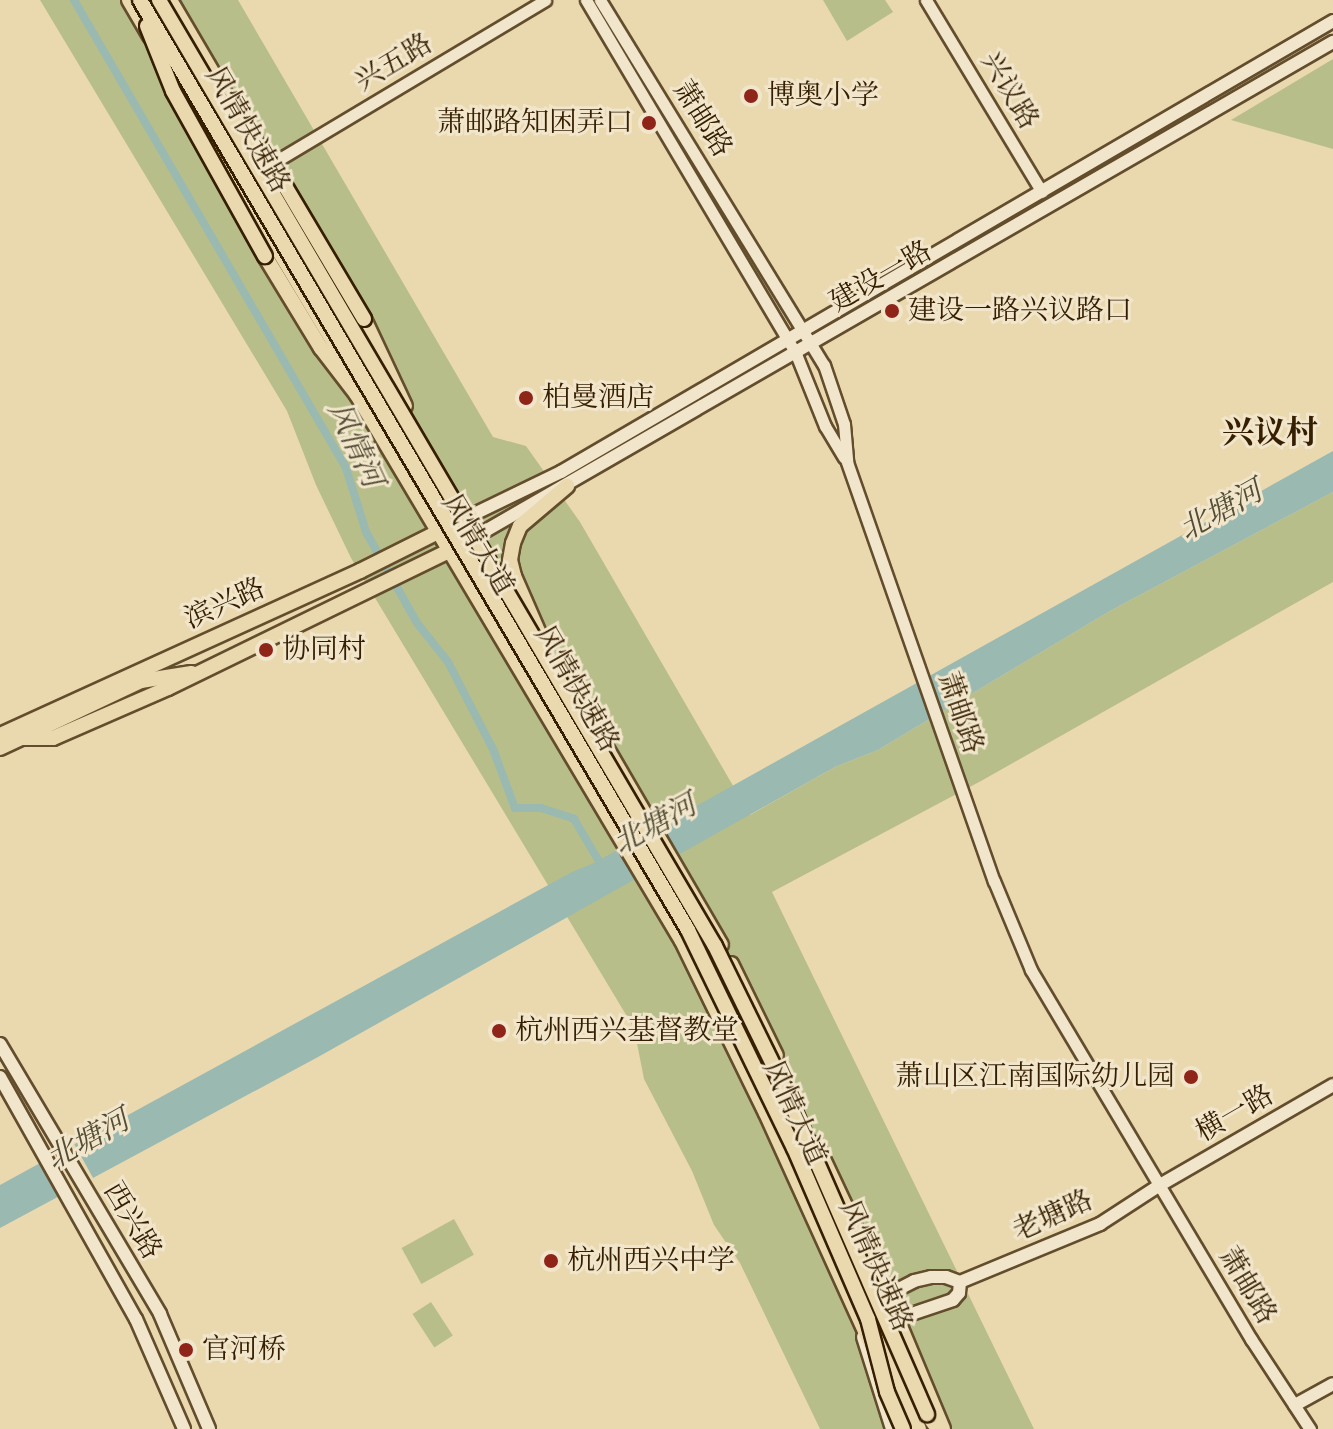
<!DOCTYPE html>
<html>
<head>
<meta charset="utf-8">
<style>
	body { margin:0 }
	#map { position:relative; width:1333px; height:1429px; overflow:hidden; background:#ead8af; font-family:"Libre Bodoni","Noto Serif SC",serif }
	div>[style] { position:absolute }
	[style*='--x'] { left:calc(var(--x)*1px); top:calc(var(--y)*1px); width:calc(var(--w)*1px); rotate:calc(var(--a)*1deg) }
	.green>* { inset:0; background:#b8be8a; transform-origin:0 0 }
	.water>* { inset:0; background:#99b9b1 }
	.pier>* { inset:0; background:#ead8af; transform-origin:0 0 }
	.canal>* { height:8px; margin:-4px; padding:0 4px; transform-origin:4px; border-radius:4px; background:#99b9b1 }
	.roads { filter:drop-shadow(2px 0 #634d2c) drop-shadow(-2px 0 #634d2c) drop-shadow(0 2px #634d2c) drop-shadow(0 -2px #634d2c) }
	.tertiary>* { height:11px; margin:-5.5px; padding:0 5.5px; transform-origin:5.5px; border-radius:5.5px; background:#f1e6cb }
	.secondary>* { height:12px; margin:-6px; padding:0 6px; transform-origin:6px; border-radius:6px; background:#f1e6cb }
	.primary>* { height:14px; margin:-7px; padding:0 7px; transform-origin:7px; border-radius:7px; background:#ead8af }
	.trunk>* { height:14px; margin:-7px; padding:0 7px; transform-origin:7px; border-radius:7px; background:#ead8af }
	.bridges { filter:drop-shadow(2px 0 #361f01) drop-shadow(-2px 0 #361f01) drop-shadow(0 2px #361f01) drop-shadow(0 -2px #361f01) }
	.trunk-bridge>* { height:14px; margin:-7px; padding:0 7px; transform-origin:7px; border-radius:7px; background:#ead8af }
	.dots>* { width:22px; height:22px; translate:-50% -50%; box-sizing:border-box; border:4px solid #f1e6cb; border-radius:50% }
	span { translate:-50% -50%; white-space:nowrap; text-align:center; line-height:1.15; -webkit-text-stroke:6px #f1e6cb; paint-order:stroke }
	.street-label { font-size:28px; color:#361f01 }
	.poi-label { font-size:28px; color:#361f01 }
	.left { translate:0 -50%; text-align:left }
	.right { translate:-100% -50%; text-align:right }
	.water-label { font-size:30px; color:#544d36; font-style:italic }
	.quarter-label { font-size:32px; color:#361f01; font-weight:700 }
</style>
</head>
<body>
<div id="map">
	<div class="green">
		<div style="clip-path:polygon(40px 0,238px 0,493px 437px,526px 446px,580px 522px,750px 815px,835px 767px,878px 750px,1110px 611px,1333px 492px,1333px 582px,981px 781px,772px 892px,1034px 1429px,820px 1429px,740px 1263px,714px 1225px,692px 1171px,644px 1079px,634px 1028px,351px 558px,316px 485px,287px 411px)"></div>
		<div style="clip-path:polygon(823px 0,885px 0,893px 12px,847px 41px)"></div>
		<div style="clip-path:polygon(1333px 59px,1333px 149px,1231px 120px)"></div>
		<div style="left:454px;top:1219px;width:41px;height:60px;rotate:61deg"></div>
		<div style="left:431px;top:1302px;width:40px;height:22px;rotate:57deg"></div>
	</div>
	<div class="water">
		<div style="clip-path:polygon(1333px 451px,1333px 492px,1110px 611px,878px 750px,835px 767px,318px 1057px,0 1228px,0 1185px,572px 872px,594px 863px)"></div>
	</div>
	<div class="pier">
		<div style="left:72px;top:1140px;width:47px;height:40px;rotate:61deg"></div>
	</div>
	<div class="canal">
		<div style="--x:74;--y:0;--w:541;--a:59.83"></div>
		<div style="--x:346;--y:468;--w:67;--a:72.6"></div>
		<div style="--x:366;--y:532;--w:104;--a:60.7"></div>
		<div style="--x:417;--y:623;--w:50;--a:51.5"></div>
		<div style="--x:448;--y:662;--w:98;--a:62.7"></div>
		<div style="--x:493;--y:749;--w:63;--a:69.6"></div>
		<div style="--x:515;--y:808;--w:26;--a:0"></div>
		<div style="--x:541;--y:808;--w:35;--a:18"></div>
		<div style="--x:574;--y:819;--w:59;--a:59.5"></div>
	</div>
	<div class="roads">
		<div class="tertiary">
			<div style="--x:586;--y:0;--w:412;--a:59.3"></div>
			<div style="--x:796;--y:354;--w:78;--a:68.1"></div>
			<div style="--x:825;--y:426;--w:37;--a:59"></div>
			<div style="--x:600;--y:0;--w:428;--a:58.5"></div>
			<div style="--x:824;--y:365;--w:62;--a:71.3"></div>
			<div style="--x:844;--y:424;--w:38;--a:85"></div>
			<div style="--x:847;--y:462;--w:444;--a:70.7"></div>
			<div style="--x:994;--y:881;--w:96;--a:67.4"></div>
			<div style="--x:1031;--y:970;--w:430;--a:59.2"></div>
			<div style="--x:1251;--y:1339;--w:108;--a:56.8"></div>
			<div style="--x:926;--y:0;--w:224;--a:58.9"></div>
			<div style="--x:268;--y:166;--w:323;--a:-30.9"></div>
		</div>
		<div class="secondary">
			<div style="--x:470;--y:516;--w:101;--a:-25.8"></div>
			<div style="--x:561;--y:472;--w:894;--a:-30.29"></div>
			<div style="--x:454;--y:549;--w:1015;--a:-29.98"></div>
			<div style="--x:0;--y:1044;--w:314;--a:59.3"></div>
			<div style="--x:160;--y:1314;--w:125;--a:66.9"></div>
			<div style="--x:0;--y:1077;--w:278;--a:60.7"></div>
			<div style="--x:136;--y:1319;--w:120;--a:66.4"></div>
			<div style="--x:960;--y:1282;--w:152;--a:-22.5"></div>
			<div style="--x:1100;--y:1224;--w:72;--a:-33"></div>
			<div style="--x:1160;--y:1185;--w:200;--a:-30"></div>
			<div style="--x:887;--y:1295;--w:30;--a:-27"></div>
			<div style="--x:914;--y:1281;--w:17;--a:-13"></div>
			<div style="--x:931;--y:1277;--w:15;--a:0"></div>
			<div style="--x:946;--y:1277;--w:15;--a:20"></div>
			<div style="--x:960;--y:1282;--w:11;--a:95"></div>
			<div style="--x:959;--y:1293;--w:9;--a:131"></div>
			<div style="--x:953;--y:1300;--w:59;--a:161.3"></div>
			<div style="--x:863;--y:1337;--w:96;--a:72.5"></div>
			<div style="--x:1295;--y:1405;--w:43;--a:-28.9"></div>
		</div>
		<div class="primary">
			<div style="--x:129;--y:0;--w:42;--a:59.7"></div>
			<div style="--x:170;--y:0;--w:146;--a:59.6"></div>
			<div style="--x:167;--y:65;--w:328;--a:59"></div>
			<div style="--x:336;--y:346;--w:53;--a:66.8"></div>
			<div style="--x:357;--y:395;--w:635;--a:59.24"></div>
			<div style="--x:682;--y:941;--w:191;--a:64"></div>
			<div style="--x:766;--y:1113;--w:255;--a:65.6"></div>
			<div style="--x:306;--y:234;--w:87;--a:60.5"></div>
			<div style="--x:538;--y:631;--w:60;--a:-113.6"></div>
			<div style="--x:514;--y:576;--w:16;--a:-104"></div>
			<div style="--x:510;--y:560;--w:17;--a:-80"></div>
			<div style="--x:513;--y:543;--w:18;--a:-68"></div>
			<div style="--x:520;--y:526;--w:62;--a:-40.4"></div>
			<div style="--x:575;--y:694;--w:290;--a:59.8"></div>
			<div style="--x:0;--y:735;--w:396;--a:-24.5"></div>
			<div style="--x:360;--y:571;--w:123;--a:-26.6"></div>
			<div style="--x:25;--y:736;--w:128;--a:-25.4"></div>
			<div style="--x:141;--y:681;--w:51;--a:-9.1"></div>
			<div style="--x:0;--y:748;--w:23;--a:-25"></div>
			<div style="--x:21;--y:738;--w:32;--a:0"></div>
			<div style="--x:53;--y:738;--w:125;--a:-23.5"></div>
			<div style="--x:168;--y:688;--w:315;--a:-26"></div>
			<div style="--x:731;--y:964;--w:102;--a:63.9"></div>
			<div style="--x:816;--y:1144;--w:167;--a:64.8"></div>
			<div style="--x:887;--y:1295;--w:145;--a:67.3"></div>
		</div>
		<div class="trunk">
			<div style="--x:265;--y:256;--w:108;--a:58.7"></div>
			<div style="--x:321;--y:348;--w:59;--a:52.5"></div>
			<div style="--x:364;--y:319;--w:96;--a:64.8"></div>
			<div style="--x:877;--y:1337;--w:101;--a:65.5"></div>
			<div style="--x:927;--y:1414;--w:19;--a:54"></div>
		</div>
	</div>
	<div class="bridges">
		<div class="trunk-bridge">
			<div style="--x:140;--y:0;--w:1079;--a:59.49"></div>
			<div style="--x:688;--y:930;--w:242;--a:64.1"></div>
			<div style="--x:794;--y:1148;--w:186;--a:66.6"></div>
			<div style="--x:868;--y:1319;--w:75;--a:75.4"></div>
			<div style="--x:887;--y:1392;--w:40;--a:66.6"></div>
			<div style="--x:159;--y:0;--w:1097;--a:59.56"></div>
			<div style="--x:715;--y:946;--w:159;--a:63.9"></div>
			<div style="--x:785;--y:1089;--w:355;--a:66.4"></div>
			<div style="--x:147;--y:26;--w:70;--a:68.2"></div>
			<div style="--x:173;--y:91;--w:189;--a:60.9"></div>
			<div style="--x:236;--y:117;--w:53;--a:51.8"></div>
			<div style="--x:269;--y:159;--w:186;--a:59.3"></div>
		</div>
	</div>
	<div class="dots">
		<div style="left:751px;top:96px;background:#8f2418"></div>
		<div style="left:649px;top:123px;background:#8f2418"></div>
		<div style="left:892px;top:311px;background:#8f2418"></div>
		<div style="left:526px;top:398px;background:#8f2418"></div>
		<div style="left:266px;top:650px;background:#8f2418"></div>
		<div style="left:499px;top:1031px;background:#8f2418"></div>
		<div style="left:1191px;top:1077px;background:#8f2418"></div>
		<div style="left:551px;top:1261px;background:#8f2418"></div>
		<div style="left:186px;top:1350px;background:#8f2418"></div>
	</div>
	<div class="street-label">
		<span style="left:394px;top:63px;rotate:-31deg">兴五路</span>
		<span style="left:1009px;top:91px;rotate:59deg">兴议路</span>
		<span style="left:702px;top:119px;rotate:58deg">萧邮路</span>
		<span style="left:247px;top:130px;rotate:60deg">风情快速路</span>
		<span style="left:881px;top:277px;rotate:-30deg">建设一路</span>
		<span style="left:477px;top:545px;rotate:59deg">风情大道</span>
		<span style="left:225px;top:604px;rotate:-24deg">滨兴路</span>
		<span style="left:576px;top:689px;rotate:60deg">风情快速路</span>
		<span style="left:960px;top:713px;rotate:71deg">萧邮路</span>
		<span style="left:794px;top:1113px;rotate:65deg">风情大道</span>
		<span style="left:1235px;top:1114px;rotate:-30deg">横一路</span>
		<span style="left:1053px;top:1216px;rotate:-24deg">老塘路</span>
		<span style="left:132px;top:1221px;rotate:59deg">西兴路</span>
		<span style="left:875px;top:1266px;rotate:66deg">风情快速路</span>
		<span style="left:1247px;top:1286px;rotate:59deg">萧邮路</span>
	</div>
	<div class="poi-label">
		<span class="left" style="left:767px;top:96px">博奥小学</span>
		<span class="right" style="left:633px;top:123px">萧邮路知困弄口</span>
		<span class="left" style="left:908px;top:311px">建设一路兴议路口</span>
		<span class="left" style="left:542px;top:398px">柏曼酒店</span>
		<span class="left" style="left:282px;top:650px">协同村</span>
		<span class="left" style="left:515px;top:1031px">杭州西兴基督教堂</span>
		<span class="right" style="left:1175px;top:1077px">萧山区江南国际幼儿园</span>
		<span class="left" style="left:567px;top:1261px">杭州西兴中学</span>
		<span class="left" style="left:202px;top:1350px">官河桥</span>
	</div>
	<div class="water-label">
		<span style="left:355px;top:445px;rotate:65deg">风情河</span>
		<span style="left:1221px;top:511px;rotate:-29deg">北塘河</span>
		<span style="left:655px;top:825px;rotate:-29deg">北塘河</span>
		<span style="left:88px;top:1140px;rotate:-29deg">北塘河</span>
	</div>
	<div class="quarter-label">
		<span style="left:1270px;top:433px">兴议村</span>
	</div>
</div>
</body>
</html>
